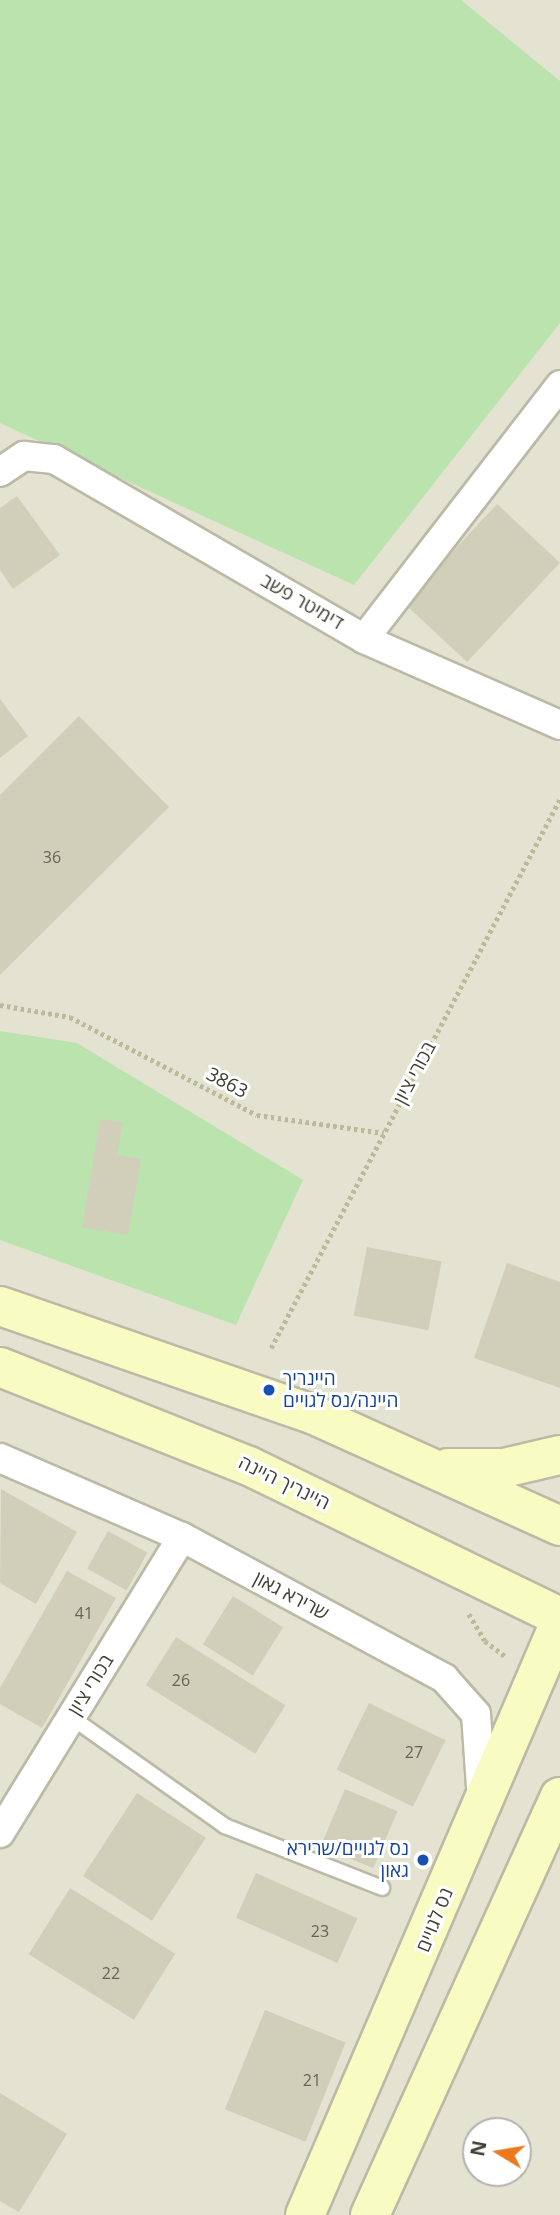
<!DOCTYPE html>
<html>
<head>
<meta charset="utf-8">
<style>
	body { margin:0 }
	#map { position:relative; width:560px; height:2215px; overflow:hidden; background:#f0f0e3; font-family:"Open Sans","Noto Sans Hebrew",sans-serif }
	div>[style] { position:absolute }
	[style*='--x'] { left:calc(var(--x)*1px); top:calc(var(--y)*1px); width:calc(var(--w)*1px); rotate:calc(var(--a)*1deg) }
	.residential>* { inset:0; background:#e4e3d1 }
	.green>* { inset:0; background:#bbe3ad }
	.building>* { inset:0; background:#d1cfb9; transform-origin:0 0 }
	.path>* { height:4.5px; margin-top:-2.25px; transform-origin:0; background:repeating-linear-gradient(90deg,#bcba98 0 3.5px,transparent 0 7px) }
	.roads { filter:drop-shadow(2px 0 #bbbaa6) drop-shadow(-2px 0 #bbbaa6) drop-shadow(0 2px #bbbaa6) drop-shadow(0 -2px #bbbaa6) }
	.lane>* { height:14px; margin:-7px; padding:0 7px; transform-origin:7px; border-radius:7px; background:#fff }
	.street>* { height:28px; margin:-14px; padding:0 14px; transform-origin:14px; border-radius:14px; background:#fff }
	.secondary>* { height:38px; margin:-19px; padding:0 19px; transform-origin:19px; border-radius:19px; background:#f8fbc2 }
	.dots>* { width:19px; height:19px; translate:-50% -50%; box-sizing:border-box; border:4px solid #fff; border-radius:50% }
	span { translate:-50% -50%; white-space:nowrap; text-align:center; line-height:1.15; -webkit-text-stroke:6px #fff; paint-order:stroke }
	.number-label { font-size:16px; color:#656455 }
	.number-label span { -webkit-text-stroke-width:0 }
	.street-label { font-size:19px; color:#414034 }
	.transit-label { font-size:19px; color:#164399 }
	.left { translate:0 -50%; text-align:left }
	.right { translate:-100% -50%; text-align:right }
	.north { position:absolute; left:462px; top:2117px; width:70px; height:70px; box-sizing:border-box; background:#fff; border:2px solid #b3b3ae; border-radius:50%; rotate:281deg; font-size:19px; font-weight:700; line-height:28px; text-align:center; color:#414034 }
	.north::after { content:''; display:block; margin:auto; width:24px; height:32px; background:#ec791e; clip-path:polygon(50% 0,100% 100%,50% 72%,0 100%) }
</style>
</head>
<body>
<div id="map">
	<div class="residential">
		<div style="clip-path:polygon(evenodd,0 0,560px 0,560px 2215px,0 2215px,0 0,476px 2131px,518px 2131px,518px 2173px,476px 2173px,476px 2131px)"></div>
	</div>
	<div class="green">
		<div style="clip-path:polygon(0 0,461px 0,560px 81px,560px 323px,354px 585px,0 423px)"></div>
		<div style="clip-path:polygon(0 1031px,77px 1043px,303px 1180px,236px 1325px,0 1240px)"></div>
	</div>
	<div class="building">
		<div style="clip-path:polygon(17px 496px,60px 555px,13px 589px,0 570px,0 508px)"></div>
		<div style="left:497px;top:504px;width:86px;height:136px;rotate:43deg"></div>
		<div style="clip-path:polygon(0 699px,28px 736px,0 758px)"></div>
		<div style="clip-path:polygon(79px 716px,169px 807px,0 975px,0 795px)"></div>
		<div style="clip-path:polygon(100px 1119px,123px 1122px,117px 1155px,141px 1159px,128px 1235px,82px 1227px)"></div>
		<div style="left:367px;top:1247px;width:76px;height:70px;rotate:11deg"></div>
		<div style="clip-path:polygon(507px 1263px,560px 1282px,560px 1388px,474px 1358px)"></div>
		<div style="clip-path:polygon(1px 1489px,77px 1532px,36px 1604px,0 1583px)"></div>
		<div style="left:108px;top:1531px;width:45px;height:43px;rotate:29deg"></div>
		<div style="clip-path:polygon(67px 1571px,116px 1598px,42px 1728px,0 1704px,0 1688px)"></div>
		<div style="left:233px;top:1596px;width:59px;height:57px;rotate:32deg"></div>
		<div style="left:176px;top:1637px;width:129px;height:57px;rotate:32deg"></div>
		<div style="left:369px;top:1703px;width:85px;height:74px;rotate:26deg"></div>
		<div style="left:345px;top:1789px;width:57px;height:62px;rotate:23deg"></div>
		<div style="left:137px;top:1793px;width:82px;height:99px;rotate:33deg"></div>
		<div style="left:256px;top:1873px;width:111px;height:49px;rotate:24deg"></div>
		<div style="left:70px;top:1888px;width:124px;height:78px;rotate:32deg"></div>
		<div style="left:265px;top:2010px;width:87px;height:107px;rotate:22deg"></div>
		<div style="clip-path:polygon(0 2093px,67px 2134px,19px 2212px,0 2201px)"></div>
	</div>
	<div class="path">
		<div style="--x:0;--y:1005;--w:71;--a:9.7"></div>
		<div style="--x:70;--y:1017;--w:211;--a:27.7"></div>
		<div style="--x:257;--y:1115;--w:128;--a:8.1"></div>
		<div style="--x:271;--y:1348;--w:620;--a:-62.24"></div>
		<div style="--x:469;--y:1614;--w:31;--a:59"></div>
		<div style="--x:485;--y:1641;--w:25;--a:37"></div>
	</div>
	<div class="roads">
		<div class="lane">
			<div style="--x:71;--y:1717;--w:189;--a:35.3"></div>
			<div style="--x:225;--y:1826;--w:169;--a:21.5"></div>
		</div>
		<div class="street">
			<div style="--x:0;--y:472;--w:29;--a:-34"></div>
			<div style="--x:24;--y:456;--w:30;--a:6"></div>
			<div style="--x:54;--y:459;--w:358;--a:30.1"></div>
			<div style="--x:364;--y:639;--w:214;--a:23.7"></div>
			<div style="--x:364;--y:639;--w:321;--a:-52.3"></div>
			<div style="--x:0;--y:1458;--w:198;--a:23.5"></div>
			<div style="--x:182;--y:1537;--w:298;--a:28.3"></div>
			<div style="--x:444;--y:1678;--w:48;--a:48.4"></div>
			<div style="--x:476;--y:1714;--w:74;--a:86.1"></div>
			<div style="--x:0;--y:1833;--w:347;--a:-58.4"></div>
		</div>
		<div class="secondary">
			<div style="--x:0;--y:1306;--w:330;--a:19.1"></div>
			<div style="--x:312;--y:1414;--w:272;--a:24.3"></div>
			<div style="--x:0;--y:1367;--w:268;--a:21.7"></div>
			<div style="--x:249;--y:1466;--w:346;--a:25.9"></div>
			<div style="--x:448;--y:1468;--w:56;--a:0"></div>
			<div style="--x:504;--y:1468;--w:57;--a:-13.1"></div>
			<div style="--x:305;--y:2215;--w:646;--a:-66.73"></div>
			<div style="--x:370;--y:2215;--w:459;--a:-65.6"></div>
		</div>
	</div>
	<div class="dots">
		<div style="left:269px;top:1390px;background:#1a4fb4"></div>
		<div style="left:423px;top:1860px;background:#1a4fb4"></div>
	</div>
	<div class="number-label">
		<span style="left:52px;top:857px">36</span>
		<span style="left:84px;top:1613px">41</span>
		<span style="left:181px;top:1680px">26</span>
		<span style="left:414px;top:1752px">27</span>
		<span style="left:320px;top:1931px">23</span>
		<span style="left:111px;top:1973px">22</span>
		<span style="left:312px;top:2080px">21</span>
	</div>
	<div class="street-label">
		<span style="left:302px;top:602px;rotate:30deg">דימיטר פשב</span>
		<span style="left:415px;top:1073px;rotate:-62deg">בכורי ציון</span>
		<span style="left:227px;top:1083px;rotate:28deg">3863</span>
		<span style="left:284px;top:1483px;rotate:26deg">היינריך היינה</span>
		<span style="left:291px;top:1596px;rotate:28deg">שרירא גאון</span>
		<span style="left:91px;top:1685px;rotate:-58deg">בכורי ציון</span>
		<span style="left:435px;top:1920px;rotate:-68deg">נס לגויים</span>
	</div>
	<div class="transit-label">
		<span class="left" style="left:283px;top:1390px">היינריך<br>היינה/נס לגויים</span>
		<span class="right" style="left:409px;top:1860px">נס לגויים/שרירא<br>גאון</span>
	</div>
	<div class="north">N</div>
</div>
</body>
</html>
